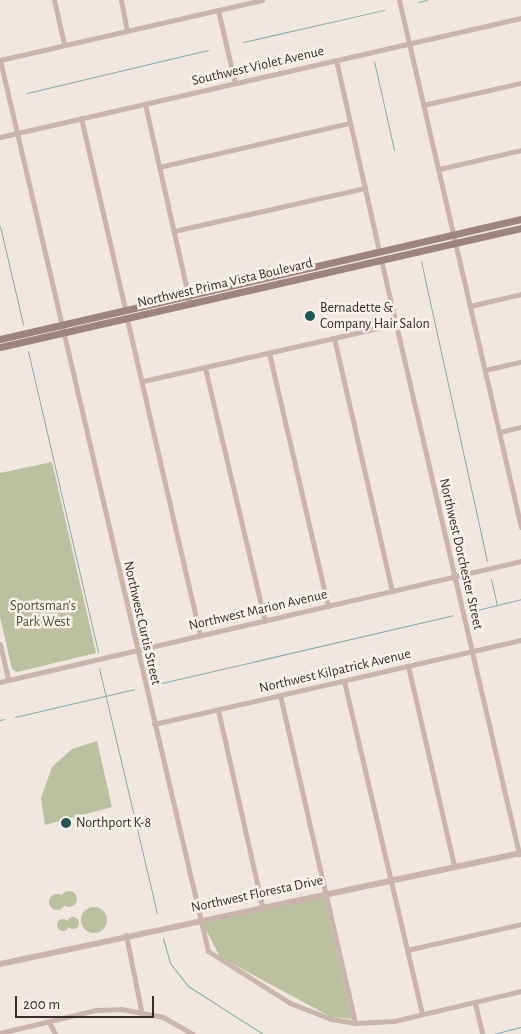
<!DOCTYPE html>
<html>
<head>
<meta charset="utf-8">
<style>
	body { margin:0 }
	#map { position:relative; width:521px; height:1034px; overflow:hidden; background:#f2e7e0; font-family:"Alegreya Sans",sans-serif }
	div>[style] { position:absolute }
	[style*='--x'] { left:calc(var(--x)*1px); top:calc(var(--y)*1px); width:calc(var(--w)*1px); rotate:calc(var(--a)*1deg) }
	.green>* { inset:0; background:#bac0a0 }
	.round { border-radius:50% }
	.stream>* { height:1px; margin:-0.5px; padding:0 0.5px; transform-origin:0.5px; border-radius:0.5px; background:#81ada8 }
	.minor>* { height:5px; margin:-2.5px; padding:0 2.5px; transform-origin:2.5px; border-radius:2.5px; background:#c9b5ac }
	.tertiary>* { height:6px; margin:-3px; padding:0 3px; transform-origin:3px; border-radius:3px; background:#c9b5ac }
	.secondary>* { height:7px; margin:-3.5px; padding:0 3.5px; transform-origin:3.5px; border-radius:3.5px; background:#9d857e }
	.dots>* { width:14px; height:14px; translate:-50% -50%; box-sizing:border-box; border:2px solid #f9f1ec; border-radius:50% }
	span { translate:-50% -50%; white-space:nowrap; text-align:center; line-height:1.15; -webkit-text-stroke:5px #f9f1ec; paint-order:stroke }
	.street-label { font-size:14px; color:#382d2b }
	.poi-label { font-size:14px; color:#382d2b }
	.left { translate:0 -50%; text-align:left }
	.park-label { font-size:14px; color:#4c5430 }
	.scale { position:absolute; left:15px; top:996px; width:139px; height:22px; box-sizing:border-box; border:2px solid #382d2b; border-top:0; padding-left:6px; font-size:15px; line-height:18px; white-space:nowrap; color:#382d2b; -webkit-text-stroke:4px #f9f1ec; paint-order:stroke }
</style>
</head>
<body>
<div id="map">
	<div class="green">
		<div style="clip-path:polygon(52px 462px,96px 653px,17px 672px,12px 669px,0 617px,0 473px)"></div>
		<div style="clip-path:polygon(97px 741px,112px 807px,45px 825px,41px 798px,52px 767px,72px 749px)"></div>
		<div class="round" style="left:61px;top:891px;width:16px;height:16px"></div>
		<div class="round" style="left:49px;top:894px;width:16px;height:16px"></div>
		<div style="clip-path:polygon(324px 896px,352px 1019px,331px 1017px,220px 957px,201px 920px)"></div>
		<div class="round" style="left:81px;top:907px;width:26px;height:26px"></div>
		<div class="round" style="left:67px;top:917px;width:12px;height:12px"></div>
		<div class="round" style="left:57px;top:919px;width:12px;height:12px"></div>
	</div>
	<div class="stream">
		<div style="--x:418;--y:2;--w:9;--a:-13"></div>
		<div style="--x:243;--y:42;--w:145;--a:-12.8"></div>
		<div style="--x:374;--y:61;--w:91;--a:77.3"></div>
		<div style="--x:27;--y:93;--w:186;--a:-13.4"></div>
		<div style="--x:0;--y:226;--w:101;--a:76.8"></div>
		<div style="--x:421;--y:261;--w:307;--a:77.6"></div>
		<div style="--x:28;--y:351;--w:309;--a:76.9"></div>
		<div style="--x:491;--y:579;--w:26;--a:77"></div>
		<div style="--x:473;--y:611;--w:49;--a:-14"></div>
		<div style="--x:99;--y:668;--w:252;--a:76.7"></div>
		<div style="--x:153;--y:685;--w:308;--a:-13.1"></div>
		<div style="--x:15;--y:717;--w:122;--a:-13.2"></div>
		<div style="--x:0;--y:720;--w:4;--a:-14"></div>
		<div style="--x:163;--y:938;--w:26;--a:74"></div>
		<div style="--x:170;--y:963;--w:29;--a:52"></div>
		<div style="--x:188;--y:986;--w:89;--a:32.6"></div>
		<div style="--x:494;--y:1034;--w:28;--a:-15"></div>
	</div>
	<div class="minor">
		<div style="--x:54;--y:0;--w:45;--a:77.2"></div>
		<div style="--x:121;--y:0;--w:31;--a:79"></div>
		<div style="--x:399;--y:0;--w:541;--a:76.97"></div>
		<div style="--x:218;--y:10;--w:75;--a:76.9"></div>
		<div style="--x:0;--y:60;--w:915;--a:76.86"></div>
		<div style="--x:208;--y:951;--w:97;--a:32.4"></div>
		<div style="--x:290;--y:1003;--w:44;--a:21.3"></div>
		<div style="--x:331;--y:1019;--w:24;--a:9"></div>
		<div style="--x:355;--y:1023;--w:39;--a:-3"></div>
		<div style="--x:394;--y:1021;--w:130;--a:-13.3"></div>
		<div style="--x:0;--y:60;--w:269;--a:-12.9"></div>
		<div style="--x:336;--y:60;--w:196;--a:77.3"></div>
		<div style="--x:145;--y:104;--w:205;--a:77.3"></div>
		<div style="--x:423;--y:105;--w:100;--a:-12.7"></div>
		<div style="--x:81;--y:118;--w:196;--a:77"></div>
		<div style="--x:0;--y:137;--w:534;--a:-12.87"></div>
		<div style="--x:159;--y:167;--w:196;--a:-13"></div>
		<div style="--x:439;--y:169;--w:84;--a:-13"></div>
		<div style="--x:174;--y:231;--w:196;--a:-12.7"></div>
		<div style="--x:381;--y:260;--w:610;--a:76.92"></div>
		<div style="--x:470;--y:306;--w:52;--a:-13.2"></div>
		<div style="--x:127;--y:319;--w:324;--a:77"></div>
		<div style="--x:334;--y:338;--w:260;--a:77.1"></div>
		<div style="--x:269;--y:353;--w:260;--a:76.9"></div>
		<div style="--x:205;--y:368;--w:260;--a:76.7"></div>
		<div style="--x:485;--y:370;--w:37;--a:-13"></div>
		<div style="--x:143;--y:381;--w:258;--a:-12.7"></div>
		<div style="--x:499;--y:432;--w:23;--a:-13"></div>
		<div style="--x:0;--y:644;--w:37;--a:77"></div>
		<div style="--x:408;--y:666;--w:204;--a:77"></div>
		<div style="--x:344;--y:681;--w:342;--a:76.8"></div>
		<div style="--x:0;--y:682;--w:535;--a:-13.07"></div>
		<div style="--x:280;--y:695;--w:336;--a:77.1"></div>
		<div style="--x:218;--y:710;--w:200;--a:77.3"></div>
		<div style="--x:154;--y:724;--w:376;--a:-12.9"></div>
		<div style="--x:126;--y:935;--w:76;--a:78.7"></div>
		<div style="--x:407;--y:950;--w:117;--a:-12.8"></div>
		<div style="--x:475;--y:1003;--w:32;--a:77"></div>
		<div style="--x:49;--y:1022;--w:13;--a:63"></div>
		<div style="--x:0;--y:1033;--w:99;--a:-13.5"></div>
		<div style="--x:96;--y:1010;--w:25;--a:-2"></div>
		<div style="--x:121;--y:1009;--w:43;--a:10.8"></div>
		<div style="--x:163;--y:1017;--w:34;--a:30"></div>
	</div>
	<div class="tertiary">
		<div style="--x:0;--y:964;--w:533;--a:-12.03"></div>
	</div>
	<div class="secondary">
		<div style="--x:0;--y:339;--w:535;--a:-12.97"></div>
		<div style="--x:0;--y:347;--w:534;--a:-12.87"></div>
	</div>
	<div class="dots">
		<div style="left:310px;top:316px;background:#235753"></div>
		<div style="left:66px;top:823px;background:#235753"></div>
	</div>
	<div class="street-label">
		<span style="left:258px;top:66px;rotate:-13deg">Southwest Violet Avenue</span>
		<span style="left:225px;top:283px;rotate:-13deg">Northwest Prima Vista Boulevard</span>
		<span style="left:461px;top:554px;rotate:77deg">Northwest Dorchester Street</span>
		<span style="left:258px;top:610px;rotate:-13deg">Northwest Marion Avenue</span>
		<span style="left:142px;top:623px;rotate:77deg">Northwest Curtis Street</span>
		<span style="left:335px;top:671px;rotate:-13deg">Northwest Kilpatrick Avenue</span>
		<span style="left:257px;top:894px;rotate:-12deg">Northwest Floresta Drive</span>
	</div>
	<div class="poi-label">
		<span class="left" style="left:320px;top:316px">Bernadette &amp;<br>Company Hair Salon</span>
		<span class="left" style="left:76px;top:823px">Northport K-8</span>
	</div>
	<div class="park-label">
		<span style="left:43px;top:614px">Sportsman's<br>Park West</span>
	</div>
	<div class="scale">200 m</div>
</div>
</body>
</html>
